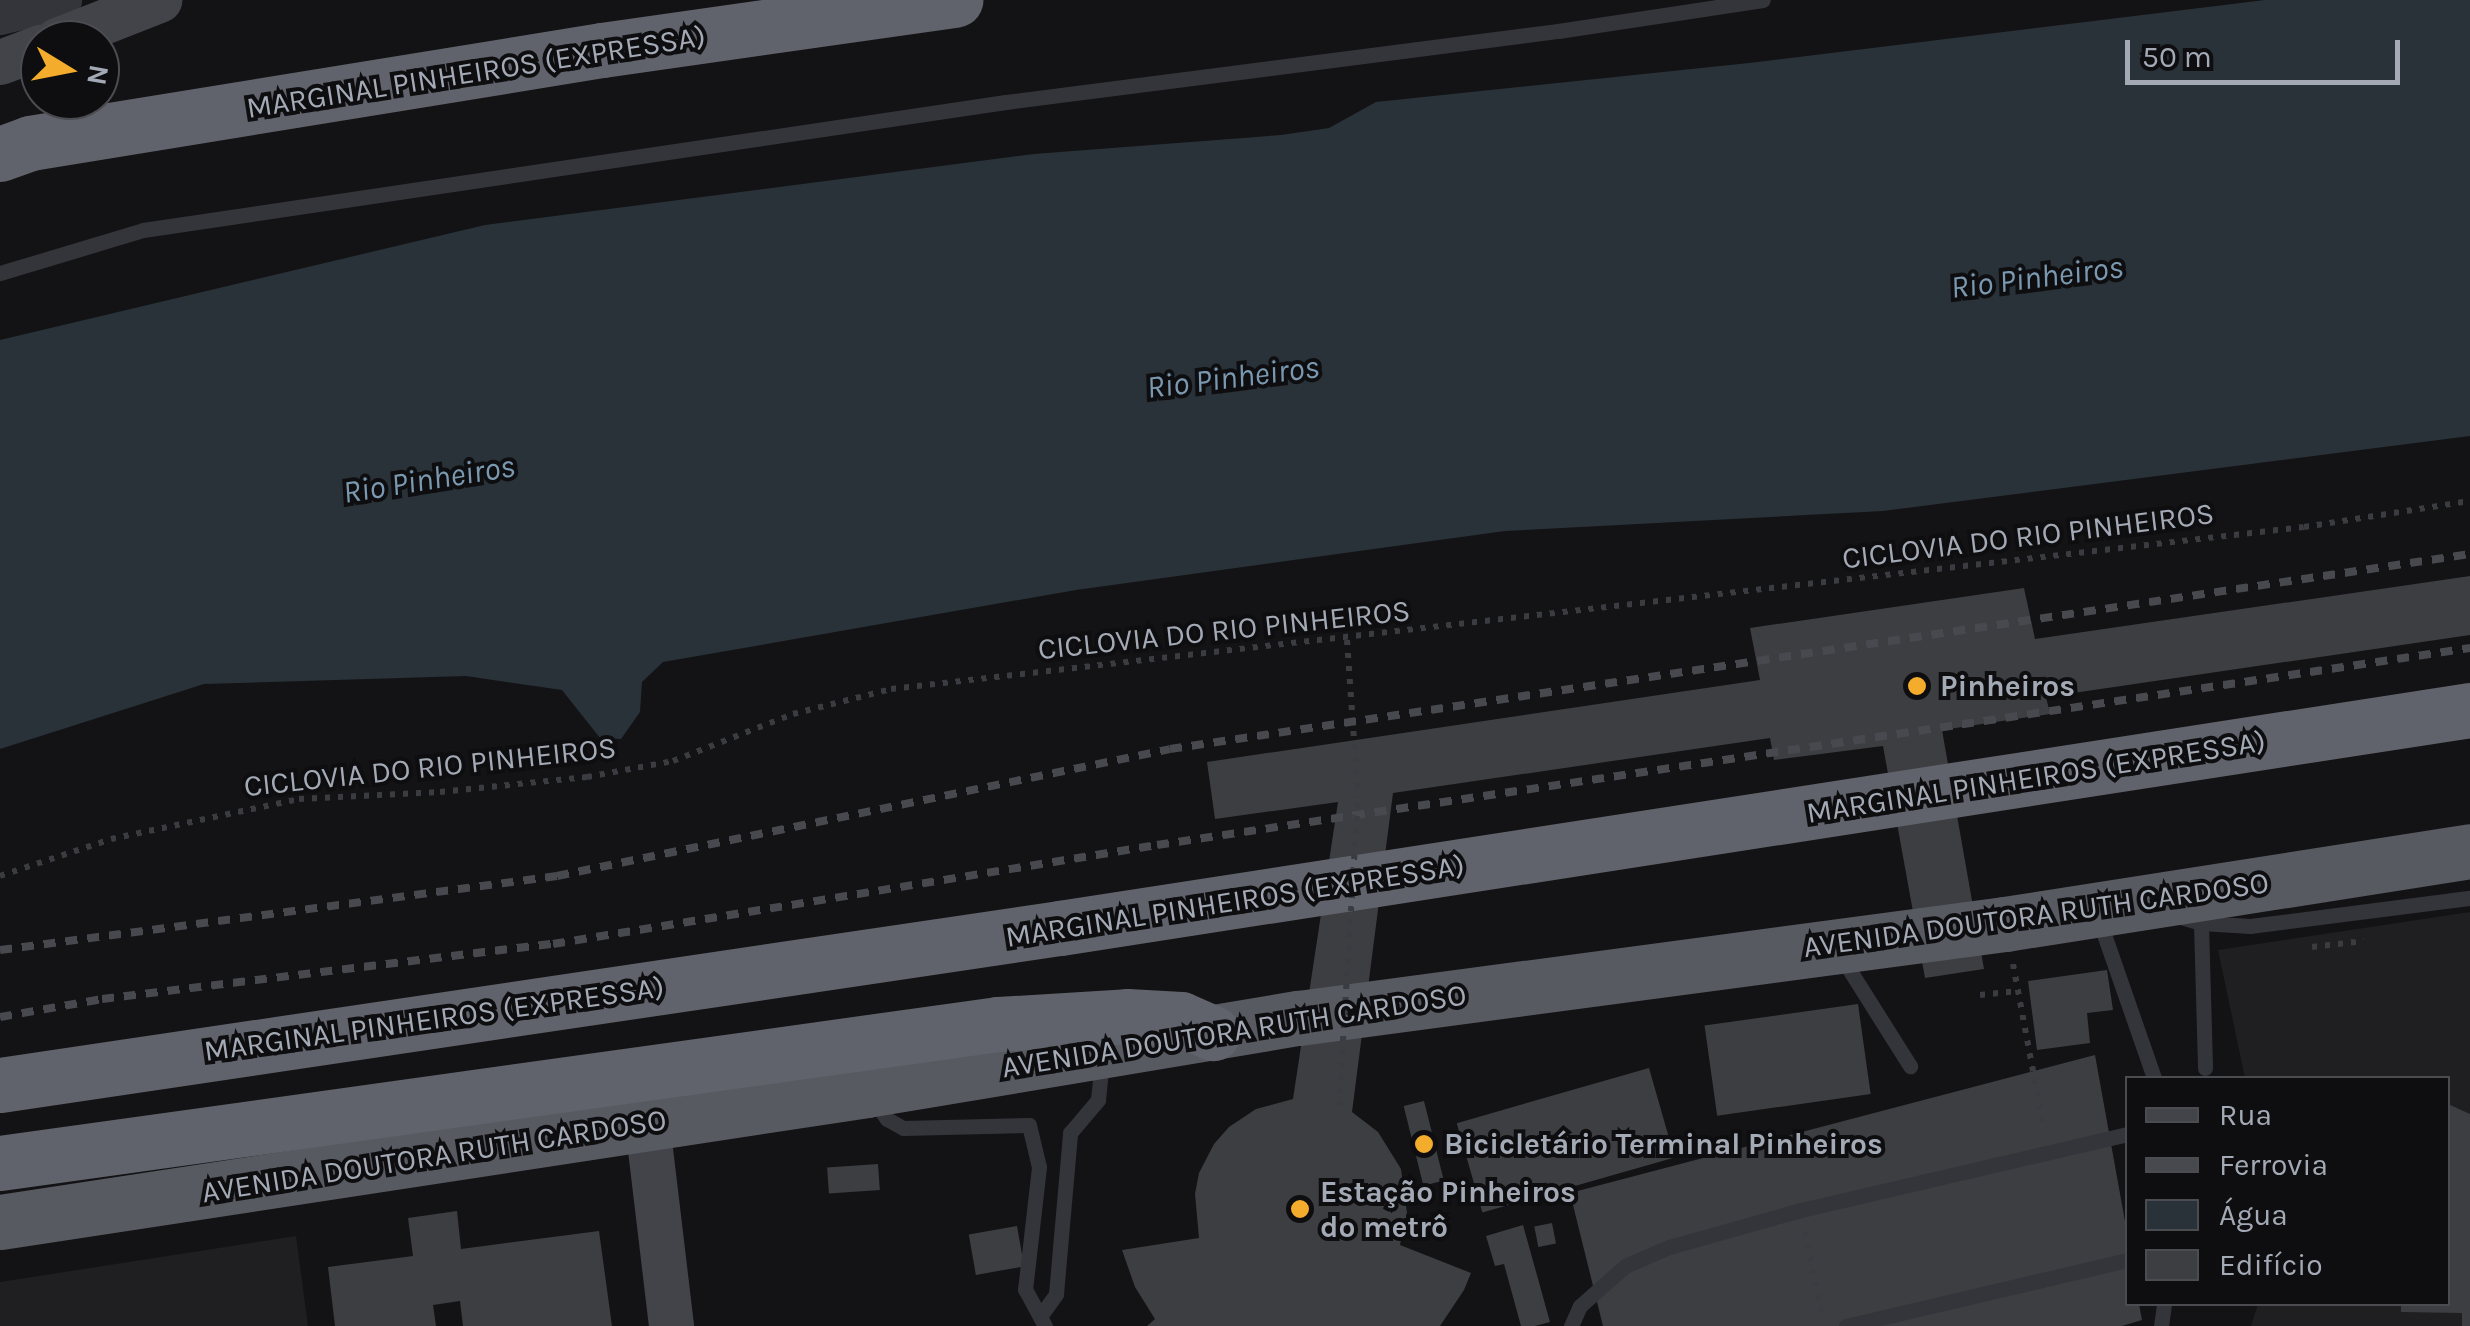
<!DOCTYPE html>
<html>
<head>
<meta charset="utf-8">
<style>
	body { margin:0 }
	#map { position:relative; width:2470px; height:1326px; overflow:hidden; background:#131315; font-family:Karla,sans-serif }
	div>[style] { position:absolute }
	[style*='--x'] { left:calc(var(--x)*1px); top:calc(var(--y)*1px); width:calc(var(--w)*1px); rotate:calc(var(--a)*1deg) }
	.built>* { inset:0; background:#1f1f22 }
	.water>* { inset:0; background:#293239 }
	.building>* { inset:0; background:#3d3e42; transform-origin:0 0 }
	.path>* { height:6px; margin-top:-3px; transform-origin:0; background:repeating-linear-gradient(90deg,#3a3c41 0 5px,transparent 0 13px) }
	.service>* { height:15px; margin:-7.5px; padding:0 7.5px; transform-origin:7.5px; border-radius:7.5px; background:#34353a }
	.tertiary>* { height:40px; margin:-20px; padding:0 20px; transform-origin:20px; border-radius:20px; background:#34353a }
	.secondary>* { height:45px; margin:-22.5px; padding:0 22.5px; transform-origin:22.5px; border-radius:22.5px; background:#42444a }
	.trunk>* { height:55px; margin:-27.5px; padding:0 27.5px; transform-origin:27.5px; border-radius:27.5px; background:#585a62 }
	.motorway>* { height:55px; margin:-27.5px; padding:0 27.5px; transform-origin:27.5px; border-radius:27.5px; background:#60636b }
	.rail>* { height:8px; margin-top:-4px; transform-origin:0; background:repeating-linear-gradient(90deg,#47494f 0 12px,transparent 0 22px) }
	.path-bridge>* { height:6px; margin-top:-3px; transform-origin:0; background:repeating-linear-gradient(90deg,#3a3c41 0 5px,transparent 0 13px) }
	.dots>* { width:28px; height:28px; translate:-50% -50%; box-sizing:border-box; border:5px solid #0e0e10; border-radius:50% }
	span { translate:-50% -50%; white-space:nowrap; text-align:center; line-height:1.15; -webkit-text-stroke:8px #0e0e10; paint-order:stroke }
	.street-label { font-size:30px; color:#a4aab5 }
	.poi-label { font-size:30px; color:#a4aab5; font-weight:700 }
	.left { translate:0 -50%; text-align:left }
	.water-label { font-size:32px; color:#7a99b1; font-style:italic }
	.legend { position:absolute; left:2125px; top:1076px; width:325px; height:230px; box-sizing:border-box; background:#0e0e10; border:2px solid #4a4c52; margin:0; padding:12px 18px; list-style:none; font-size:30px; color:#a4aab5 }
	.legend li { display:flex; align-items:center; gap:20px; height:50px }
	.legend b { width:50px; border:2px solid #4a4c52 }
	.north { position:absolute; left:20px; top:20px; width:100px; height:100px; box-sizing:border-box; background:#0e0e10; border:2px solid #4a4c52; border-radius:50%; rotate:100deg; font-size:28px; font-weight:700; line-height:40px; text-align:center; color:#a4aab5 }
	.north::after { content:''; display:block; margin:auto; width:35px; height:45px; background:#f4ac2c; clip-path:polygon(50% 0,100% 100%,50% 72%,0 100%) }
	.scale { position:absolute; left:2125px; top:40px; width:275px; height:45px; box-sizing:border-box; border:5px solid #a4aab5; border-top:0; padding-left:12px; font-size:30px; line-height:35px; white-space:nowrap; color:#a4aab5; -webkit-text-stroke:8px #0e0e10; paint-order:stroke }
</style>
</head>
<body>
<div id="map">
	<div class="built">
		<div style="clip-path:polygon(2470px 912px,2470px 1326px,2251px 1326px,2258px 1304px,2448px 1304px,2448px 1078px,2245px 1078px,2218px 950px)"></div>
		<div style="clip-path:polygon(296px 1236px,308px 1326px,0 1326px,0 1282px)"></div>
	</div>
	<div class="water">
		<div style="clip-path:polygon(2265px 0,2470px 0,2470px 436px,1883px 511px,1505px 531px,1076px 590px,663px 662px,642px 682px,640px 712px,621px 739px,600px 738px,562px 690px,466px 676px,204px 684px,0 749px,0 340px,485px 225px,1034px 154px,1281px 135px,1329px 128px,1376px 102px,1749px 63px)"></div>
	</div>
	<div class="building">
		<div style="clip-path:polygon(2470px 576px,2470px 635px,2046px 697px,2050px 714px,1942px 730px,1984px 969px,1925px 978px,1883px 746px,1774px 760px,1770px 738px,1393px 793px,1352px 1112px,1378px 1132px,1401px 1169px,1407px 1213px,1400px 1245px,1471px 1273px,1464px 1290px,1440px 1326px,1147px 1326px,1155px 1319px,1135px 1287px,1122px 1250px,1199px 1238px,1195px 1194px,1199px 1173px,1214px 1144px,1229px 1127px,1256px 1109px,1293px 1099px,1338px 802px,1215px 819px,1207px 762px,1760px 680px,1750px 628px,2024px 588px,2035px 639px)"></div>
		<div style="clip-path:polygon(2107px 970px,2113px 1010px,2087px 1013px,2090px 1043px,2037px 1050px,2028px 981px)"></div>
		<div style="left:1858px;top:1004px;width:91px;height:155px;rotate:82deg"></div>
		<div style="clip-path:polygon(2095px 1055px,2128px 1238px,2128px 1304px,2139px 1304px,2142px 1320px,2122px 1326px,1603px 1326px,1570px 1193px)"></div>
		<div style="left:1649px;top:1068px;width:93px;height:200px;rotate:74deg"></div>
		<div style="left:1424px;top:1101px;width:82px;height:21px;rotate:76deg"></div>
		<div style="clip-path:polygon(2448px 1104px,2470px 1114px,2470px 1326px,2462px 1326px,2462px 1313px,2401px 1312px,2401px 1304px,2448px 1304px)"></div>
		<div style="left:878px;top:1164px;width:26px;height:51px;rotate:86deg"></div>
		<div style="clip-path:polygon(457px 1211px,461px 1249px,599px 1231px,612px 1326px,463px 1326px,460px 1301px,433px 1305px,436px 1326px,335px 1326px,328px 1267px,413px 1256px,408px 1218px)"></div>
		<div style="left:1552px;top:1223px;width:21px;height:18px;rotate:79deg"></div>
		<div style="clip-path:polygon(1523px 1225px,1550px 1322px,1535px 1326px,1521px 1326px,1504px 1264px,1495px 1266px,1486px 1236px)"></div>
		<div style="left:1017px;top:1226px;width:41px;height:49px;rotate:80deg"></div>
	</div>
	<div class="path">
		<div style="--x:1347;--y:640;--w:158;--a:86"></div>
		<div style="--x:0;--y:876;--w:117;--a:-18.4"></div>
		<div style="--x:111;--y:839;--w:192;--a:-12"></div>
		<div style="--x:299;--y:799;--w:141;--a:-2.8"></div>
		<div style="--x:440;--y:792;--w:148;--a:-5.8"></div>
		<div style="--x:587;--y:777;--w:87;--a:-10.5"></div>
		<div style="--x:673;--y:761;--w:129;--a:-21.4"></div>
		<div style="--x:793;--y:714;--w:101;--a:-14.3"></div>
		<div style="--x:891;--y:689;--w:1422;--a:-6.54"></div>
		<div style="--x:2304;--y:527;--w:168;--a:-8.9"></div>
		<div style="--x:2312;--y:947;--w:52;--a:-6.6"></div>
		<div style="--x:2013;--y:964;--w:168;--a:79.4"></div>
		<div style="--x:1980;--y:995;--w:38;--a:-6"></div>
		<div style="--x:1805;--y:1231;--w:88;--a:78.8"></div>
	</div>
	<div class="service">
		<div style="--x:0;--y:273;--w:149;--a:-16.7"></div>
		<div style="--x:143;--y:230;--w:872;--a:-8.44"></div>
		<div style="--x:1006;--y:102;--w:557;--a:-7.33"></div>
		<div style="--x:1558;--y:31;--w:207;--a:-8.6"></div>
		<div style="--x:2098;--y:917;--w:170;--a:70.8"></div>
		<div style="--x:2181;--y:917;--w:21;--a:17"></div>
		<div style="--x:2201;--y:923;--w:49;--a:3.5"></div>
		<div style="--x:2250;--y:926;--w:222;--a:-7.3"></div>
		<div style="--x:2201;--y:923;--w:145;--a:88.4"></div>
		<div style="--x:1842;--y:958;--w:128;--a:57.8"></div>
		<div style="--x:874;--y:1100;--w:23;--a:56"></div>
		<div style="--x:887;--y:1119;--w:18;--a:29"></div>
		<div style="--x:903;--y:1128;--w:126;--a:-1.4"></div>
		<div style="--x:1029;--y:1125;--w:43;--a:76.6"></div>
		<div style="--x:1039;--y:1167;--w:123;--a:96.5"></div>
		<div style="--x:1025;--y:1289;--w:42;--a:61.6"></div>
		<div style="--x:1041;--y:1315;--w:26;--a:-54"></div>
		<div style="--x:1056;--y:1294;--w:162;--a:-85"></div>
		<div style="--x:1070;--y:1133;--w:43;--a:-49.7"></div>
		<div style="--x:1098;--y:1100;--w:40;--a:-84.3"></div>
		<div style="--x:1571;--y:1326;--w:22;--a:-66"></div>
		<div style="--x:1580;--y:1306;--w:60;--a:-41.6"></div>
		<div style="--x:1625;--y:1266;--w:48;--a:-23.4"></div>
		<div style="--x:1669;--y:1247;--w:137;--a:-15.7"></div>
		<div style="--x:1801;--y:1210;--w:336;--a:-13.1"></div>
		<div style="--x:1846;--y:1326;--w:290;--a:-13.2"></div>
		<div style="--x:2161;--y:1326;--w:22;--a:-82"></div>
	</div>
	<div class="tertiary">
		<div style="--x:0;--y:15;--w:64;--a:-13.6"></div>
	</div>
	<div class="secondary">
		<div style="--x:57;--y:40;--w:110;--a:-21.4"></div>
		<div style="--x:0;--y:62;--w:43;--a:-20.6"></div>
		<div style="--x:647;--y:1124;--w:203;--a:83.2"></div>
	</div>
	<div class="trunk">
		<div style="--x:0;--y:1222;--w:877;--a:-8.66"></div>
		<div style="--x:867;--y:1090;--w:438;--a:-9.5"></div>
		<div style="--x:1299;--y:1018;--w:712;--a:-7.58"></div>
		<div style="--x:2005;--y:924;--w:471;--a:-8.9"></div>
	</div>
	<div class="motorway">
		<div style="--x:0;--y:154;--w:32;--a:-20"></div>
		<div style="--x:30;--y:143;--w:580;--a:-9.23"></div>
		<div style="--x:602;--y:50;--w:357;--a:-8.1"></div>
		<div style="--x:0;--y:1085;--w:1072;--a:-8.43"></div>
		<div style="--x:1060;--y:928;--w:1427;--a:-8.79"></div>
		<div style="--x:0;--y:1163;--w:1008;--a:-7.93"></div>
		<div style="--x:998;--y:1024;--w:129;--a:-3.5"></div>
		<div style="--x:1127;--y:1016;--w:54;--a:3.2"></div>
		<div style="--x:1181;--y:1019;--w:35;--a:24"></div>
	</div>
	<div class="rail">
		<div style="--x:0;--y:950;--w:562;--a:-7.57"></div>
		<div style="--x:557;--y:876;--w:626;--a:-11.7"></div>
		<div style="--x:1170;--y:749;--w:1315;--a:-8.53"></div>
		<div style="--x:0;--y:1017;--w:104;--a:-10"></div>
		<div style="--x:102;--y:999;--w:454;--a:-7"></div>
		<div style="--x:553;--y:944;--w:612;--a:-9.31"></div>
		<div style="--x:1157;--y:845;--w:1328;--a:-8.53"></div>
	</div>
	<div class="path-bridge">
		<div style="--x:1339;--y:1106;--w:309;--a:-86.5"></div>
	</div>
	<div class="dots">
		<div style="left:1917px;top:686px;background:#f4ac2c"></div>
		<div style="left:1424px;top:1144px;background:#f4ac2c"></div>
		<div style="left:1300px;top:1209px;background:#f4ac2c"></div>
	</div>
	<div class="street-label">
		<span style="left:476px;top:72px;rotate:-9deg">MARGINAL PINHEIROS (EXPRESSA)</span>
		<span style="left:2028px;top:536px;rotate:-7deg">CICLOVIA DO RIO PINHEIROS</span>
		<span style="left:1224px;top:630px;rotate:-6deg">CICLOVIA DO RIO PINHEIROS</span>
		<span style="left:430px;top:767px;rotate:-6deg">CICLOVIA DO RIO PINHEIROS</span>
		<span style="left:2036px;top:777px;rotate:-9deg">MARGINAL PINHEIROS (EXPRESSA)</span>
		<span style="left:1235px;top:901px;rotate:-9deg">MARGINAL PINHEIROS (EXPRESSA)</span>
		<span style="left:2036px;top:915px;rotate:-8deg">AVENIDA DOUTORA RUTH CARDOSO</span>
		<span style="left:434px;top:1019px;rotate:-8deg">MARGINAL PINHEIROS (EXPRESSA)</span>
		<span style="left:1234px;top:1031px;rotate:-9deg">AVENIDA DOUTORA RUTH CARDOSO</span>
		<span style="left:434px;top:1156px;rotate:-9deg">AVENIDA DOUTORA RUTH CARDOSO</span>
	</div>
	<div class="poi-label">
		<span class="left" style="left:1940px;top:686px">Pinheiros</span>
		<span class="left" style="left:1444px;top:1144px">Bicicletário Terminal Pinheiros</span>
		<span class="left" style="left:1320px;top:1209px">Estação Pinheiros<br>do metrô</span>
	</div>
	<div class="water-label">
		<span style="left:2037px;top:278px;rotate:-7deg">Rio Pinheiros</span>
		<span style="left:1233px;top:378px;rotate:-7deg">Rio Pinheiros</span>
		<span style="left:429px;top:480px;rotate:-9deg">Rio Pinheiros</span>
	</div>
	<ul class="legend">
	<li><b style="height:12px;background:#42444a"></b>Rua</li>
	<li><b style="height:12px;background:#47494f"></b>Ferrovia</li>
	<li><b style="height:28px;background:#293239"></b>Água</li>
	<li><b style="height:28px;background:#3d3e42"></b>Edifício</li>
	</ul>
	<div class="north">N</div>
	<div class="scale">50 m</div>
</div>
</body>
</html>
